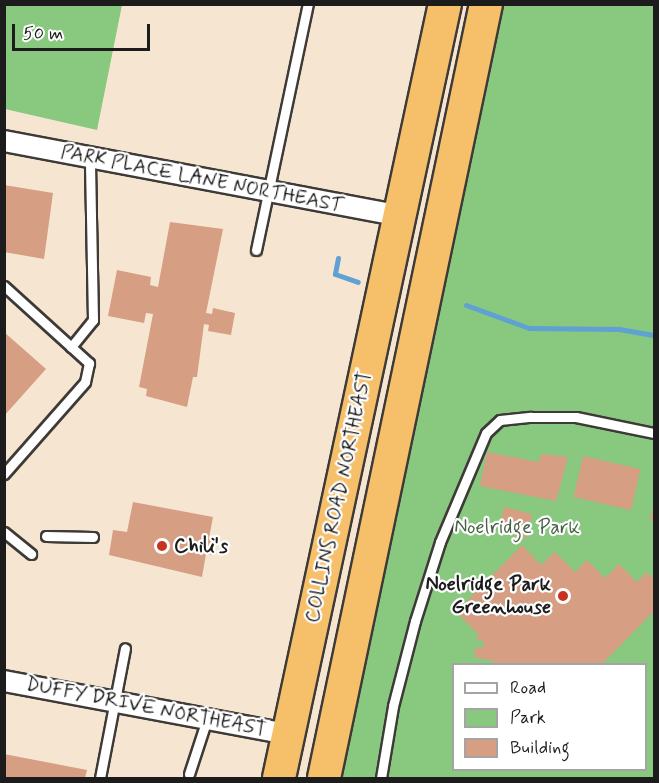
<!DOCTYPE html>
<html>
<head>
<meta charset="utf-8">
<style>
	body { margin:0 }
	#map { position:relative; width:659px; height:783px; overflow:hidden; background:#f6e6d1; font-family:Mynerve,sans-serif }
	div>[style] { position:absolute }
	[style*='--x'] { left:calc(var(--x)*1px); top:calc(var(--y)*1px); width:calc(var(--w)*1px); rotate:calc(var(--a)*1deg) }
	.green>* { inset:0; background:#88c87f }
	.stream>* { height:5px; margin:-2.5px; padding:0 2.5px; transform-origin:2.5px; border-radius:2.5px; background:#60a1d3 }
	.building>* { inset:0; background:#d69e83; transform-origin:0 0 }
	.roads { filter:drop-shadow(2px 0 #3d3a37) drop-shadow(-2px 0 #3d3a37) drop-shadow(0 2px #3d3a37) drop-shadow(0 -2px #3d3a37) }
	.service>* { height:9px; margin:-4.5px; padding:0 4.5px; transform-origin:4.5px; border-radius:4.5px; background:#fff }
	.minor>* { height:20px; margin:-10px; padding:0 10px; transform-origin:10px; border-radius:10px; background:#fff }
	.trunk>* { height:32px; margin:-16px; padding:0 16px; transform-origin:16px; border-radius:16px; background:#f6c06b }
	.dots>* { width:16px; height:16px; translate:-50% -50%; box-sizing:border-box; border:3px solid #fff; border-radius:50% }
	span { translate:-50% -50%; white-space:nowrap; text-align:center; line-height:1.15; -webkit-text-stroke:4.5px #fff; paint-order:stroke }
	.street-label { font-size:20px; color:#1c1c1c }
	.park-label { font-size:20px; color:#476144 }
	.poi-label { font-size:20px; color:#1c1c1c; font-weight:700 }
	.left { translate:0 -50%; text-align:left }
	.right { translate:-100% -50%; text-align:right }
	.frame { position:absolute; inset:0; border:6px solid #1c1c1c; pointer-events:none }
	.legend { position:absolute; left:452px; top:663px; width:195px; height:108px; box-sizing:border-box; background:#fff; border:2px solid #a4a4a4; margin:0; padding:8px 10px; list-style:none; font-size:18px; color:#1c1c1c }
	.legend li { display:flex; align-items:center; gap:12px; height:30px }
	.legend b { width:30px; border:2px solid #a4a4a4 }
	.scale { position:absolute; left:12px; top:24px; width:138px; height:27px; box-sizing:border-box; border:3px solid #1c1c1c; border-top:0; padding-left:8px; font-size:18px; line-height:21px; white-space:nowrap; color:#1c1c1c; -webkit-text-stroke:4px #fff; paint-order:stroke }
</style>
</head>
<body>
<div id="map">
	<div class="green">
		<div style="clip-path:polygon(5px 4px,122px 5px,97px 130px,5px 109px)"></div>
		<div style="clip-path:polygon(evenodd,486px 5px,654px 5px,654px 778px,324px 778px,486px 5px,454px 664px,646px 664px,646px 770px,454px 770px,454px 664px)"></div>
	</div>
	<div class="stream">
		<div style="--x:338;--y:258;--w:16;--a:101"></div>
		<div style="--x:335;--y:274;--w:24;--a:19"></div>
		<div style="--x:466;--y:305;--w:67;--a:20.1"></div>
		<div style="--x:529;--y:328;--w:90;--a:0.6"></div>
		<div style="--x:619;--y:329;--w:36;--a:10"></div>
	</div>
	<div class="building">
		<div style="clip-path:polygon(4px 185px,53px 193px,44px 259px,4px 252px)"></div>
		<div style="clip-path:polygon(170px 222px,223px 229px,206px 313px,212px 314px,213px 308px,235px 313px,231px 335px,208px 331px,209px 325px,204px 324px,197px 377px,193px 377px,187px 407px,146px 396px,147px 389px,139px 387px,153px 314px,146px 313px,144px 323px,108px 316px,117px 270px,151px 277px,150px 285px,158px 287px)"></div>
		<div style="clip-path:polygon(4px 332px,46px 369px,4px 416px)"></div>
		<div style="clip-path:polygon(487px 452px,538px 462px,542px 454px,568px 457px,556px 501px,480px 486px)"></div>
		<div style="left:583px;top:456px;width:59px;height:42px;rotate:13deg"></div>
		<div style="clip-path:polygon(133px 502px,213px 517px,209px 538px,215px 539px,212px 555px,206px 554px,202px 577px,109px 555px,113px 530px,127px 532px)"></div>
		<div style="clip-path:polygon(654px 504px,654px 521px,650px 520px)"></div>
		<div style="left:504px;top:507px;width:29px;height:25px;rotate:14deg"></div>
		<div style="clip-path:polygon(522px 545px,541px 565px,555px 552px,575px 572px,587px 560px,605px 578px,619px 564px,637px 582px,647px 572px,654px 579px,654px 611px,602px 664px,493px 664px,494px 661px,474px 657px,476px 647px,483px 648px,484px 641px,477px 640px,478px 634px,456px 612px)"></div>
		<div style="clip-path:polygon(4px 754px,87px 770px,85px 778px,4px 778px)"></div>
	</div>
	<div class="roads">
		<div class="service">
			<div style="--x:256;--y:250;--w:251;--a:-78.1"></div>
			<div style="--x:4;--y:286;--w:115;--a:42.2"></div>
			<div style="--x:89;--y:363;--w:19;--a:102"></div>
			<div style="--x:85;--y:382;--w:123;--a:131.4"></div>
			<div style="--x:71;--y:347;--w:35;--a:-51"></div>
			<div style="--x:93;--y:320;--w:163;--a:-91.1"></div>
			<div style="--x:4;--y:532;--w:35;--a:39"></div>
			<div style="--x:46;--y:536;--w:47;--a:1.2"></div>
			<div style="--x:189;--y:774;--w:58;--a:-71.9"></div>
			<div style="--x:100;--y:778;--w:132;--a:-79.1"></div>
			<div style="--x:381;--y:778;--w:73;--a:-80.5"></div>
			<div style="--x:393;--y:706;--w:88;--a:-75.5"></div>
			<div style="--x:415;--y:621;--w:83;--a:-72.4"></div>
			<div style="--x:440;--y:542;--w:118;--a:-67.1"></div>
			<div style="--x:486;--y:433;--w:19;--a:-43"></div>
			<div style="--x:500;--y:420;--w:31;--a:-6"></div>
			<div style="--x:531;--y:417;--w:45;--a:0"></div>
			<div style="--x:576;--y:417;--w:80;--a:11.6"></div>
		</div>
		<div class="minor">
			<div style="--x:4;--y:141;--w:403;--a:10.7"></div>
			<div style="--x:4;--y:681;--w:288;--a:10.6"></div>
		</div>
		<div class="trunk">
			<div style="--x:279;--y:778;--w:792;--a:-77.9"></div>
			<div style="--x:324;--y:778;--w:791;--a:-78.18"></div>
		</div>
	</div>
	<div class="dots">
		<div style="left:162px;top:546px;background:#c8321e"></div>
		<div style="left:563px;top:596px;background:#c8321e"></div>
	</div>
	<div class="street-label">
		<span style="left:202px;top:179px;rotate:11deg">PARK PLACE LANE NORTHEAST</span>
		<span style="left:339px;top:497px;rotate:-78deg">COLLINS ROAD NORTHEAST</span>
		<span style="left:146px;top:707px;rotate:11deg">DUFFY DRIVE NORTHEAST</span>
	</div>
	<div class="park-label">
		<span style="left:517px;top:527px">Noelridge Park</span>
	</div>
	<div class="poi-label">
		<span class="left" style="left:174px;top:546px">Chili's</span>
		<span class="right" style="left:551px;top:596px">Noelridge Park<br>Greenhouse</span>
	</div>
	<div class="frame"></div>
	<ul class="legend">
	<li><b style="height:8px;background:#fff"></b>Road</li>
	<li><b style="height:16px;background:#88c87f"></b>Park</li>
	<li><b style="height:16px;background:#d69e83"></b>Building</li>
	</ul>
	<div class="scale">50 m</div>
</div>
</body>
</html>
